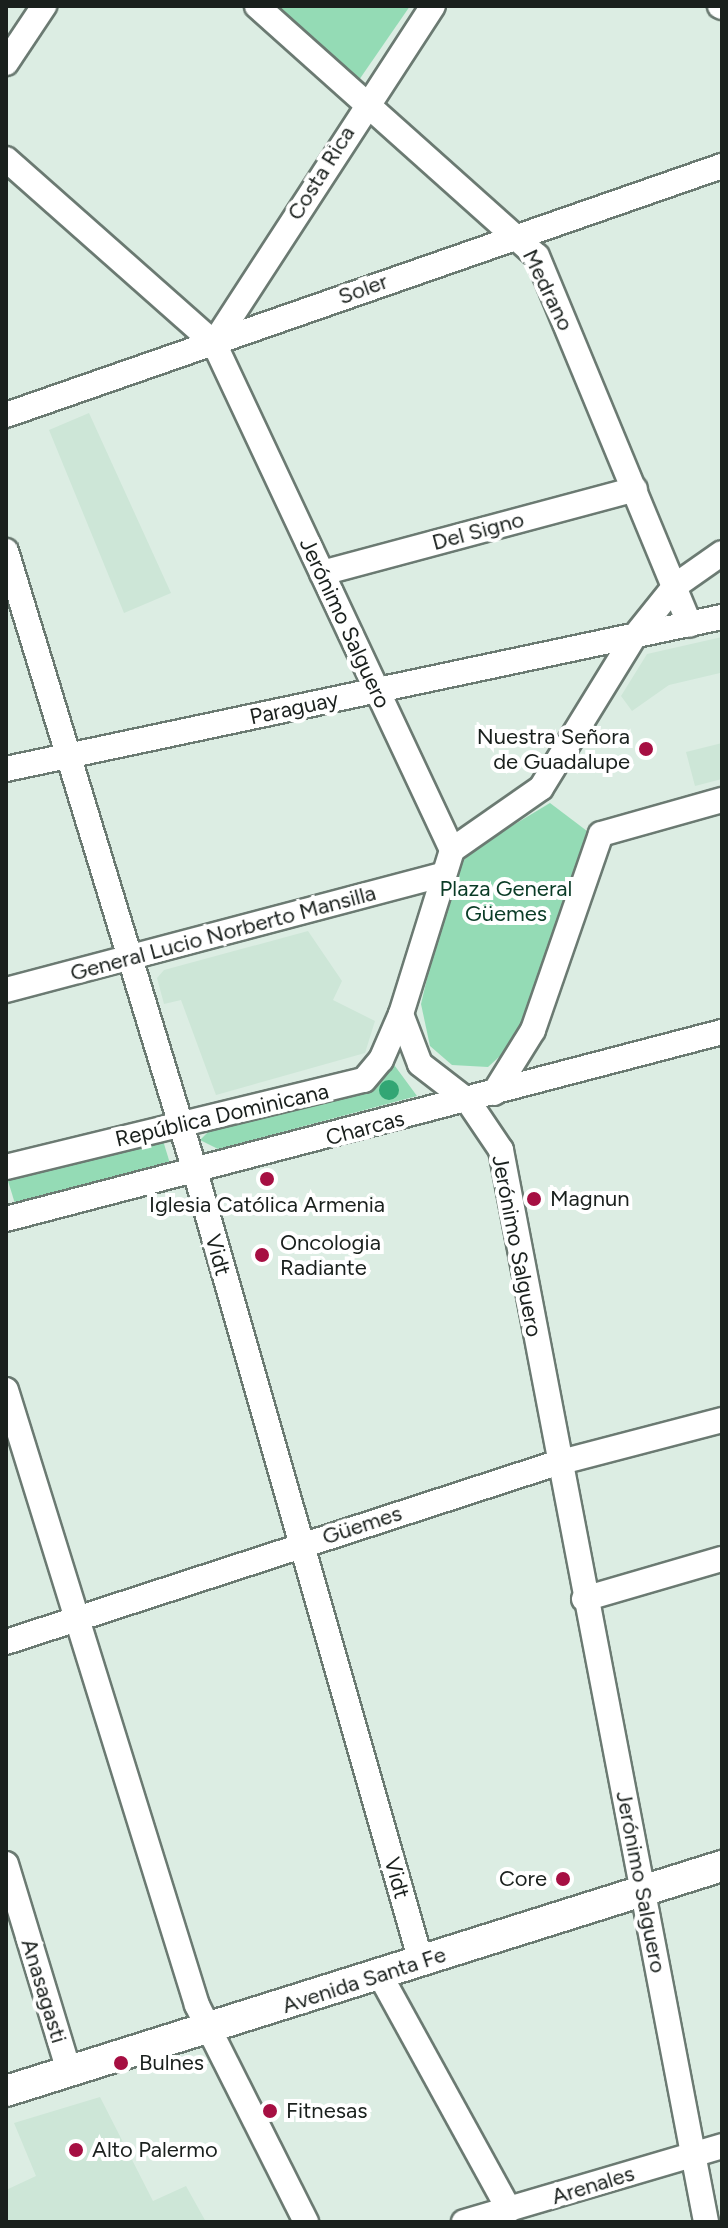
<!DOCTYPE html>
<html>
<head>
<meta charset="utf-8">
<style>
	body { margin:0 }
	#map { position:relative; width:728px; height:2228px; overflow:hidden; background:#dcede3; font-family:Figtree,sans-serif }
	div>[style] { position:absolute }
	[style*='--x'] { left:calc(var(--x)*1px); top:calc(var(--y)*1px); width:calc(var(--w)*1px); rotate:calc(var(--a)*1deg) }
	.built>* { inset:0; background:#cde6d7 }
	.green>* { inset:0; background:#94dbb5; transform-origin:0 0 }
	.water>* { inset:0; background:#32a674 }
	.round { border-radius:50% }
	.roads { filter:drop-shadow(2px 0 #6b7a72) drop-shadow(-2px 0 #6b7a72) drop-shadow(0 2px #6b7a72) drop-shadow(0 -2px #6b7a72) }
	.minor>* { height:24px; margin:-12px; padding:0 12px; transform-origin:12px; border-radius:12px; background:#fff }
	.major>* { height:30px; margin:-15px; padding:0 15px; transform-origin:15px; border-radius:15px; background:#fff }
	.dots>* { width:22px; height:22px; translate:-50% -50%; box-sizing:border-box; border:4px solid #fff; border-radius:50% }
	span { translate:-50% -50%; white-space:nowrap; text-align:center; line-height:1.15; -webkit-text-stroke:8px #fff; paint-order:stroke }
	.street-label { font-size:22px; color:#1a201d }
	.poi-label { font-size:22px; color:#1a201d }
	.right { translate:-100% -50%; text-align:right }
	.left { translate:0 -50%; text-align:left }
	.park-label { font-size:22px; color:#0a3b26 }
	.frame { position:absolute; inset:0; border:8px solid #1a201d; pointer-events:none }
</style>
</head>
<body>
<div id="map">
	<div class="built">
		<div style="clip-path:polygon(89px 413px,171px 593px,124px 613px,49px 430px)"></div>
		<div style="clip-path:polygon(722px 637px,722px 679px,720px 673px,669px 685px,632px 711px,621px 696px,647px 654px)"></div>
		<div style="clip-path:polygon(722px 743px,722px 779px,695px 786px,686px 752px)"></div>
		<div style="clip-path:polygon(308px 931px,342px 981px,333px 1000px,375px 1021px,365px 1053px,216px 1095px,181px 1000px,164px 1004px,157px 978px,164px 970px)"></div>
		<div style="clip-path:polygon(100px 2097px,153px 2201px,186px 2186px,206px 2222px,6px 2222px,6px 2190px,36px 2176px,14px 2123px)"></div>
	</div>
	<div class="green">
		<div style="clip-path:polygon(277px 6px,410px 6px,359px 80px)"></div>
		<div style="clip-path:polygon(550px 803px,587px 831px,520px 1038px,488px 1067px,452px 1065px,430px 1046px,421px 1004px,452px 873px,475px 848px)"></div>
		<div style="clip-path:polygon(392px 1062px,417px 1096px,218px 1149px,200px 1140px,213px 1127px,369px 1091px)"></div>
		<div style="left:161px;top:1134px;width:34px;height:160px;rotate:73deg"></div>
	</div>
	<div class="water">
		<div class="round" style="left:379px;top:1080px;width:20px;height:20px"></div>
	</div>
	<div class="roads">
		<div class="minor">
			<div style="--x:257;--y:6;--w:375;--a:41.8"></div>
			<div style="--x:537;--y:256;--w:399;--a:67.5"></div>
			<div style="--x:720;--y:6;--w:2;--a:27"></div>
			<div style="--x:6;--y:63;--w:69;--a:-56.3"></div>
			<div style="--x:6;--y:159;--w:278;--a:41.5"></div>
			<div style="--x:214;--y:343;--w:560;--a:64.85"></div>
			<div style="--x:214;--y:343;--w:402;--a:-57"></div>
			<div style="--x:6;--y:415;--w:758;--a:-19.18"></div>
			<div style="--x:6;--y:551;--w:648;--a:73.05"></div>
			<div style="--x:195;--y:1171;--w:823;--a:74.05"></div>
			<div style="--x:322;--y:573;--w:324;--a:-15"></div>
			<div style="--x:6;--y:769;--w:732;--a:-11.99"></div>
			<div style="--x:6;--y:990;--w:448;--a:-14.8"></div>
			<div style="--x:401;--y:1014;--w:53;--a:69.2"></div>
			<div style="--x:420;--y:1064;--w:61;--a:37.6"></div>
			<div style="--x:468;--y:1101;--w:59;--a:56"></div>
			<div style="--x:501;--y:1150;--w:1091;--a:79.17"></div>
			<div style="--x:494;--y:1093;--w:74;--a:-58.2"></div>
			<div style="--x:533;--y:1030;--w:207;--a:-70.9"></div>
			<div style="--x:601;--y:834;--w:126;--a:-15.7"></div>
			<div style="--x:6;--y:1167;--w:368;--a:-13.7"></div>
			<div style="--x:364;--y:1080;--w:26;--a:-50"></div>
			<div style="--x:381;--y:1060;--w:50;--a:-66.5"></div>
			<div style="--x:401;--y:1014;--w:172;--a:-72.7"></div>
			<div style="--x:452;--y:850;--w:108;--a:-34.9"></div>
			<div style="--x:541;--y:788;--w:177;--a:-58.4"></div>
			<div style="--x:634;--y:637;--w:65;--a:-51.2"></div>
			<div style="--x:675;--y:586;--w:57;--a:-35.1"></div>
			<div style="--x:6;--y:1219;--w:740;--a:-14.64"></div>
			<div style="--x:6;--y:1390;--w:644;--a:72.75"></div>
			<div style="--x:197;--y:2005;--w:243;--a:63.3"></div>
			<div style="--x:584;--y:1599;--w:144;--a:-16.2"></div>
			<div style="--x:6;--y:1642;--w:579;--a:-18"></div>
			<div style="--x:557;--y:1463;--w:171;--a:-14.6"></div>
			<div style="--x:6;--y:1864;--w:217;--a:73.1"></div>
			<div style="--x:380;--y:1975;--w:268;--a:61.2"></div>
			<div style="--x:464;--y:2222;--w:269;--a:-16.4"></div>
		</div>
		<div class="major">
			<div style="--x:6;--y:2091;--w:751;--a:-17.45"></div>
		</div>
	</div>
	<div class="dots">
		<div style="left:646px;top:749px;background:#a60f42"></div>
		<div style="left:267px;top:1179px;background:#a60f42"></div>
		<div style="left:534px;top:1199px;background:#a60f42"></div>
		<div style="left:262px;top:1255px;background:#a60f42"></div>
		<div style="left:563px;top:1879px;background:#a60f42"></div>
		<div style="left:121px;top:2063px;background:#a60f42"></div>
		<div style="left:270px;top:2111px;background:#a60f42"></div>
		<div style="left:76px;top:2150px;background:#a60f42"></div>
	</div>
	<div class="street-label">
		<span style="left:321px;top:173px;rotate:-58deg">Costa Rica</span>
		<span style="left:363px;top:289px;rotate:-20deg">Soler</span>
		<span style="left:548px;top:290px;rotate:64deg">Medrano</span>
		<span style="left:478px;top:531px;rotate:-15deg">Del Signo</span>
		<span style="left:345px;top:623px;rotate:65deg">Jerónimo Salguero</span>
		<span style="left:294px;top:708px;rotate:-12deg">Paraguay</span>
		<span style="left:223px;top:933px;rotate:-15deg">General Lucio Norberto Mansilla</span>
		<span style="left:222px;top:1115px;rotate:-13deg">República Dominicana</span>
		<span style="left:365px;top:1128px;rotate:-15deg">Charcas</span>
		<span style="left:517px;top:1246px;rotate:79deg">Jerónimo Salguero</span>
		<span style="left:218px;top:1255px;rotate:74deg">Vidt</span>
		<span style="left:362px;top:1525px;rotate:-18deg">Güemes</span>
		<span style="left:397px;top:1878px;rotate:74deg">Vidt</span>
		<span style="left:641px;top:1882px;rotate:79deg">Jerónimo Salguero</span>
		<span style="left:364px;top:1980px;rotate:-18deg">Avenida Santa Fe</span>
		<span style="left:44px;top:1991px;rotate:73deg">Anasagasti</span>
		<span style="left:593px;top:2185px;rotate:-17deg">Arenales</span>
	</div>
	<div class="poi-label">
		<span class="right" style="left:630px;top:749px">Nuestra Señora<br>de Guadalupe</span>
		<span class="left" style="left:550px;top:1199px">Magnun</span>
		<span style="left:267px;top:1205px">Iglesia Católica Armenia</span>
		<span class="left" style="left:280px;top:1255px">Oncologia<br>Radiante</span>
		<span class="right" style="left:547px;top:1879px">Core</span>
		<span class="left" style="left:139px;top:2063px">Bulnes</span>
		<span class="left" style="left:286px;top:2111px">Fitnesas</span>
		<span class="left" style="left:92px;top:2150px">Alto Palermo</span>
	</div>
	<div class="park-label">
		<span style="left:506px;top:901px">Plaza General<br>Güemes</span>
	</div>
	<div class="frame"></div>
</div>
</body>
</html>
